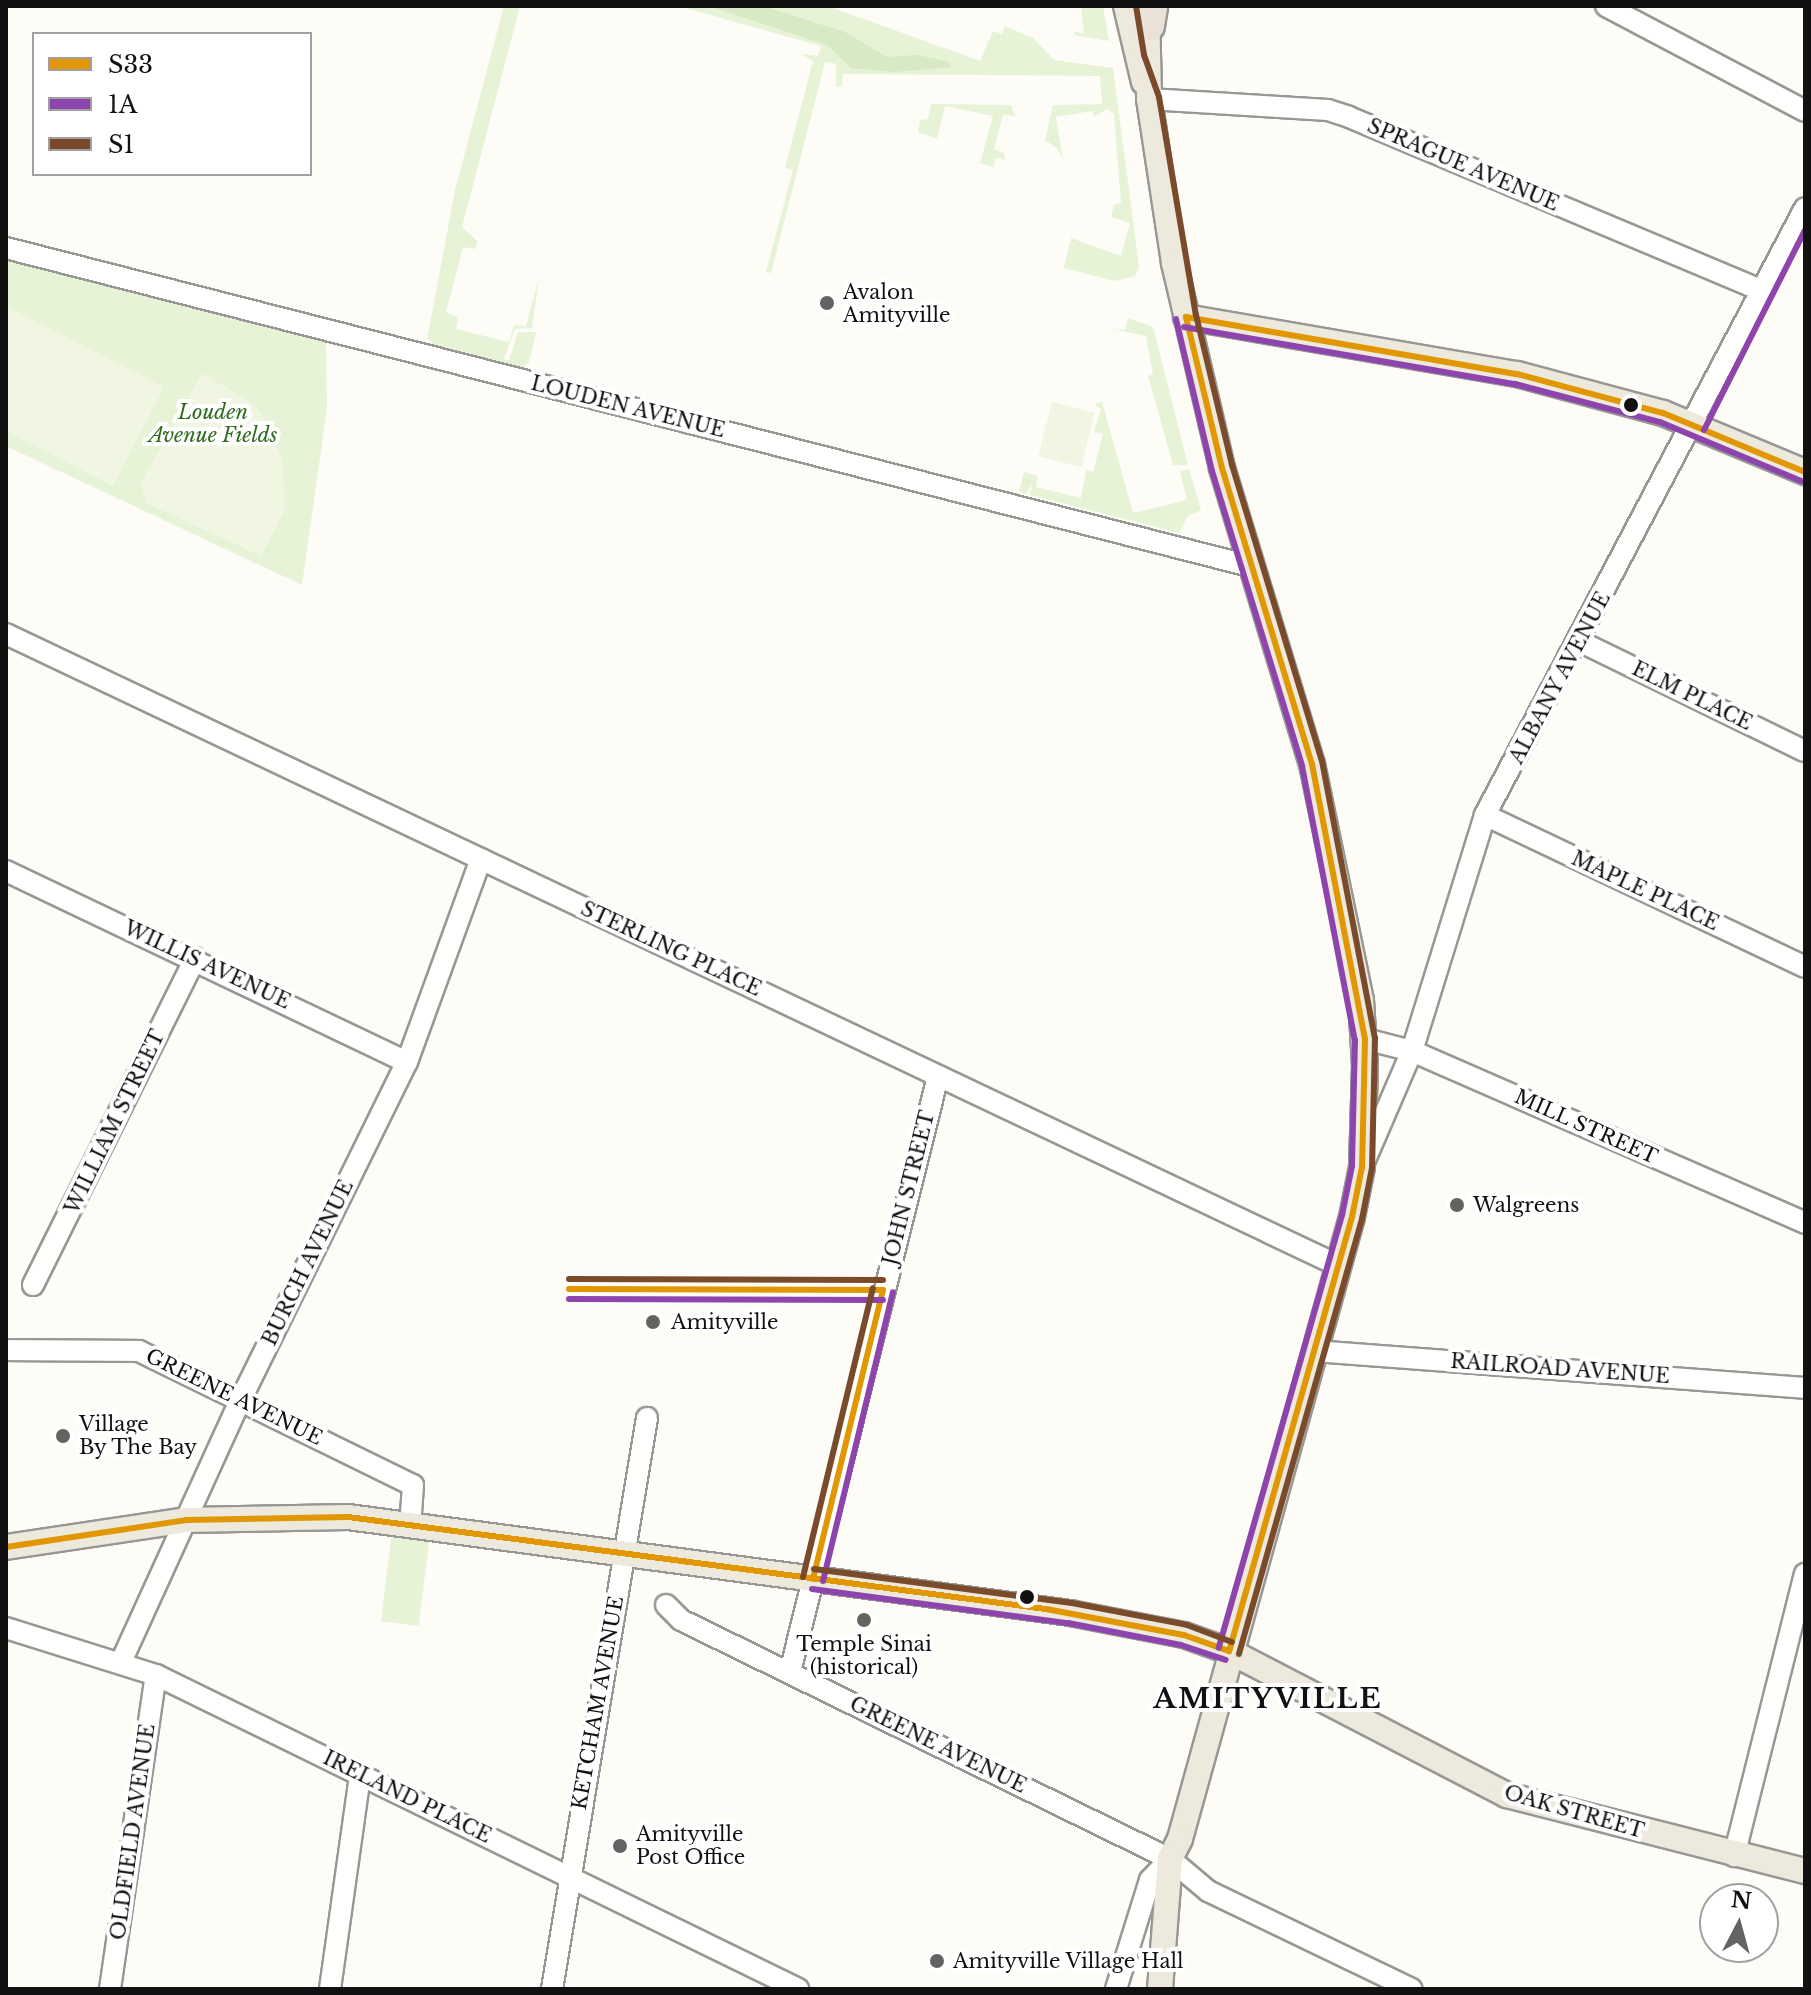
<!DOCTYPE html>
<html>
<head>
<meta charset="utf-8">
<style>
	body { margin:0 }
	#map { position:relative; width:1811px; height:1995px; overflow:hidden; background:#fdfcf7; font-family:"Libre Baskerville",serif }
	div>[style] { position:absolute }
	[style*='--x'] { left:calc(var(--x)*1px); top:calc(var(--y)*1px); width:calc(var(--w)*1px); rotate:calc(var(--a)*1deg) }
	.green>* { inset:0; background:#e7f3d7; transform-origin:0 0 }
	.forest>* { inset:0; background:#d8eac5 }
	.pitch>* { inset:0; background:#f0f6e1; transform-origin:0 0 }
	.roads { filter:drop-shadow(2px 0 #979795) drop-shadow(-2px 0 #979795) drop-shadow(0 2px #979795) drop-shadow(0 -2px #979795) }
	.minor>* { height:20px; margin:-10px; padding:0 10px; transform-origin:10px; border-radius:10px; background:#fffffe }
	.major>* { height:24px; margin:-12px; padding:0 12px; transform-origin:12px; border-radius:12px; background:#ede9dc }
	.highway>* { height:28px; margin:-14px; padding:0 14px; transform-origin:14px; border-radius:14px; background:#eae1d8 }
	.bus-1>* { height:6px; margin:-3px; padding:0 3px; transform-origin:3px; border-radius:3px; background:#e09702 }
	.bus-2>* { height:6px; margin:-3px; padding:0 3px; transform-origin:3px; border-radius:3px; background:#8e44ad }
	.bus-3>* { height:6px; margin:-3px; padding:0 3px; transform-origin:3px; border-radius:3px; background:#7a4b2a }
	.dots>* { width:22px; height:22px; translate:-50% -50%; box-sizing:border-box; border:4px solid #fff; border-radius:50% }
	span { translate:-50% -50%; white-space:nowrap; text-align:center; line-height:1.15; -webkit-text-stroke:8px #fff; paint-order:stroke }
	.street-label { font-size:20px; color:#111 }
	.poi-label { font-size:20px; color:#111 }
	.left { translate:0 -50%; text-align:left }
	.park-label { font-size:20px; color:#2f6b1f; font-style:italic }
	.district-label { font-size:28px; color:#111; font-weight:700; letter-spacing:2px }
	.frame { position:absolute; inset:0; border:8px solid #111; pointer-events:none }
	.legend { position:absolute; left:32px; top:32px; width:280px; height:144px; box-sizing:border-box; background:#fff; border:2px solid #a0a0a0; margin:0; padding:10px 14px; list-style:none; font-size:24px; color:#111 }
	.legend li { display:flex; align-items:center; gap:16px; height:40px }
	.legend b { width:40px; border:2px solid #a0a0a0 }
	.north { position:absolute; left:1699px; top:1883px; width:80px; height:80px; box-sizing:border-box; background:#fff; border:2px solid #a0a0a0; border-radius:50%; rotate:6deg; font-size:22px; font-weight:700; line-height:32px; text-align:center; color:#111 }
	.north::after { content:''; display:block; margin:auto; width:28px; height:36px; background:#646362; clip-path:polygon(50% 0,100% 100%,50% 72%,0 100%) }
</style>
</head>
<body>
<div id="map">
	<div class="green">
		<div style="clip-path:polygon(504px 6px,520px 6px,462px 227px,478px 242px,475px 249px,463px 247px,446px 312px,458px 317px,456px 329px,509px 342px,514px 325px,526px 326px,539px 278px,532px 328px,515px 329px,504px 359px,509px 360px,518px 332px,536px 332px,529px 362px,520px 370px,429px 346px,433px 341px,427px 340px,455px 190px)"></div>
		<div style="clip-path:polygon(679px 6px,828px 6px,980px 61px,993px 31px,1002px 34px,1005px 26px,1033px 38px,1054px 60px,1113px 68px,1139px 266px,1135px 276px,1115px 281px,1064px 268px,1071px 238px,1121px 256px,1130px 223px,1111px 217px,1114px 205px,1121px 203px,1114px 114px,1107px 109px,1095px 116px,1092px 111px,1056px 117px,1063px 160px,1057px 148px,1045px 140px,1053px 105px,1102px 104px,1100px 76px,843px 74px,842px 86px,836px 87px,836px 64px,825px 62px,771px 273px,766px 272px,793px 170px,785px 168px,813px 61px,801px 54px,818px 56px,821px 46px)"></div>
		<div style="clip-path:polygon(1081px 6px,1103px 6px,1109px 41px,1074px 35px,1074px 31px,1084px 34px)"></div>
		<div style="clip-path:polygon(931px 104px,1011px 105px,1015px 116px,1003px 115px,994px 149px,1004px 153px,1005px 160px,996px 158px,993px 167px,980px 163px,993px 116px,945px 106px,937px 139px,918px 132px,920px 120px,928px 119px)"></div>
		<div style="clip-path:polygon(6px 260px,326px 340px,327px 408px,302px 585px,6px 446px)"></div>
		<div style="clip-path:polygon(1128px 318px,1153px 327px,1188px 465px,1173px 465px,1148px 376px,1153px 374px,1146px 336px,1112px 329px,1125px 330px)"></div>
		<div style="clip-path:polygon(1102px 402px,1133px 513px,1187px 500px,1180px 471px,1189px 469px,1201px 510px,1187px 517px,1179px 533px,1030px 495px,1032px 484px,1026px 494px,1019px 492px,1024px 472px,1038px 476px,1036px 487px,1081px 498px,1086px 470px,1093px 472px,1103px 434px,1094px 432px,1101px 409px,1094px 404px)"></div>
		<div style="left:392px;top:1532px;width:38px;height:90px;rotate:7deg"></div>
	</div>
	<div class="forest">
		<div style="clip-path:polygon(708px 6px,763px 6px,845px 32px,887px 57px,917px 55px,947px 61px,951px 67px,895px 72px,851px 68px,827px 45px)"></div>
	</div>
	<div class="pitch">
		<div style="clip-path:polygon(6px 306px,164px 387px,113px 486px,6px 431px)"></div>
		<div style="clip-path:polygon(202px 373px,257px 406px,282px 458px,285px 509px,261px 556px,146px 503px,141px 483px)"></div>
		<div style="left:1052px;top:402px;width:44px;height:56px;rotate:14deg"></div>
	</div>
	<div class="roads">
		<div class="minor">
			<div style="--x:1606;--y:6;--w:225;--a:27.8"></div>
			<div style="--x:1149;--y:99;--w:179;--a:3.5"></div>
			<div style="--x:1328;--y:110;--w:22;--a:18"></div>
			<div style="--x:1349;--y:117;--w:448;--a:22.8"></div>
			<div style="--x:6;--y:248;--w:1284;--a:14.34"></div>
			<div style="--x:6;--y:634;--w:1473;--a:25.36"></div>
			<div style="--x:1579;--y:641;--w:251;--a:26"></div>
			<div style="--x:1485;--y:815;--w:354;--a:25.4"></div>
			<div style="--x:6;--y:871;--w:444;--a:25.5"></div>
			<div style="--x:1365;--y:1039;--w:49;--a:14.3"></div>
			<div style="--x:1412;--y:1051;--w:429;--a:23.6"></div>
			<div style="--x:1365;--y:1160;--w:119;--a:-66.7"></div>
			<div style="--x:1412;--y:1051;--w:247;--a:-72.8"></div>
			<div style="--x:1485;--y:815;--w:686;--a:-62.2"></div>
			<div style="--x:33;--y:1285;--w:365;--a:-63.6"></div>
			<div style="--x:6;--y:1350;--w:133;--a:0.4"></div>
			<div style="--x:139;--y:1351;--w:305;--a:26.1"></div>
			<div style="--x:413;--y:1485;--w:39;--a:94"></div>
			<div style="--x:1314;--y:1351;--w:492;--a:4.3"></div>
			<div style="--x:666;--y:1605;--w:21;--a:45"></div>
			<div style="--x:681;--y:1620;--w:544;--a:26.05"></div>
			<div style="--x:1170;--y:1859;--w:50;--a:40.1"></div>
			<div style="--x:1208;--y:1891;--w:226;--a:25.7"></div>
			<div style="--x:6;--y:1628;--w:157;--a:17.4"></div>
			<div style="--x:156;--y:1675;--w:715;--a:26.06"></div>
			<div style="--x:121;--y:1662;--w:289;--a:-65.5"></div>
			<div style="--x:241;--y:1399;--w:376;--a:-63.8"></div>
			<div style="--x:407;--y:1062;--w:216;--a:-70"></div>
			<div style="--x:790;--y:1672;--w:614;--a:-76.05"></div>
			<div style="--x:1734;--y:1856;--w:291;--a:-75.9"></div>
			<div style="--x:110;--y:1989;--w:317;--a:-81.7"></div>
			<div style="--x:330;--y:1989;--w:216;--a:-82"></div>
			<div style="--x:552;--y:1989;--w:579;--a:-80.55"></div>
			<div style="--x:1116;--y:1989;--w:114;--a:-72.7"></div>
			<div style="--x:1150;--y:1880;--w:29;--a:-46"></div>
		</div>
		<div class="major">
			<div style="--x:1126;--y:6;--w:78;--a:76.7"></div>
			<div style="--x:1147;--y:8;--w:91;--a:88.7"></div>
			<div style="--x:1149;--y:99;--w:166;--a:81.3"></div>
			<div style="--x:1174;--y:263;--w:211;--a:76.8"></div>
			<div style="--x:1222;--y:468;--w:309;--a:73.1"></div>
			<div style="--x:1312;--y:764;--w:241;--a:78.3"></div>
			<div style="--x:1361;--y:1000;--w:65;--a:86.5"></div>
			<div style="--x:1365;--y:1065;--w:102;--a:91.7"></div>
			<div style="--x:1362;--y:1167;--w:51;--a:101.3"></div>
			<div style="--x:1352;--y:1217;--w:645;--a:105.46"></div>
			<div style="--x:1180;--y:1839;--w:22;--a:117"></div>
			<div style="--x:1170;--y:1859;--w:130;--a:94.4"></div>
			<div style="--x:1186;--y:317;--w:336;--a:9.8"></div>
			<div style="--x:1517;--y:374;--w:151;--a:15"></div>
			<div style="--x:1663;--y:413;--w:154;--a:22.6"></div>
			<div style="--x:6;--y:1547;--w:182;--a:-8.5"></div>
			<div style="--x:186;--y:1520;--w:162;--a:-1.1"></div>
			<div style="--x:348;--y:1517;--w:728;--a:7.57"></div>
			<div style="--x:1070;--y:1613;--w:116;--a:10.9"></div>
			<div style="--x:1184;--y:1635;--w:48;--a:19.6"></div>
			<div style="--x:1229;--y:1651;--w:313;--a:27.4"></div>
			<div style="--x:1507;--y:1795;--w:308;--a:14.3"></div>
		</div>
		<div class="highway">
			<div style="--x:1150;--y:26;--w:20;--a:-81"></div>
		</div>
	</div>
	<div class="bus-1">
		<div style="--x:1186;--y:317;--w:155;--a:76.6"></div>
		<div style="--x:1222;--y:468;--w:309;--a:73.1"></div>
		<div style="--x:1312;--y:764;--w:280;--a:79.1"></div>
		<div style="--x:1365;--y:1039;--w:128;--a:91.3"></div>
		<div style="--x:1362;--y:1167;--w:51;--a:101.3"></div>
		<div style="--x:1352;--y:1217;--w:451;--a:105.8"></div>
		<div style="--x:1186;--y:317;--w:336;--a:9.8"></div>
		<div style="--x:1517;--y:374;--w:151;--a:15"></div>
		<div style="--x:1663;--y:413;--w:154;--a:22.6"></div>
		<div style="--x:569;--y:1289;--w:314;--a:0.2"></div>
		<div style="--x:6;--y:1547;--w:182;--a:-8.5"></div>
		<div style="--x:186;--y:1520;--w:162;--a:-1.1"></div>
		<div style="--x:348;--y:1517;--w:704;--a:7.51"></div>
		<div style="--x:1046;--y:1609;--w:140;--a:10.7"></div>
		<div style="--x:1184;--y:1635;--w:48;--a:19.6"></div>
		<div style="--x:813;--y:1579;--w:297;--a:-76.4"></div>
	</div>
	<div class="bus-2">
		<div style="--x:1176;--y:319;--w:156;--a:76.7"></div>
		<div style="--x:1212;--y:471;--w:308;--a:73"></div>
		<div style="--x:1302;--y:766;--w:279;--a:79.1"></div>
		<div style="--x:1355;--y:1040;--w:126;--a:91.4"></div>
		<div style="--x:1352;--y:1166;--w:50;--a:101.5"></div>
		<div style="--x:1342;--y:1215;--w:450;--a:105.9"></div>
		<div style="--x:1184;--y:327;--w:336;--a:9.8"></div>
		<div style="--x:1515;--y:384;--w:150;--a:14.7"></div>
		<div style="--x:1660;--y:422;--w:153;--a:22.7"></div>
		<div style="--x:1704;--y:430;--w:224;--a:-63.2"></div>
		<div style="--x:569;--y:1299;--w:314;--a:0.2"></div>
		<div style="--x:823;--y:1581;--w:297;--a:-76.4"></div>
		<div style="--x:812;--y:1589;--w:258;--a:7.6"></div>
		<div style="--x:1068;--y:1623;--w:115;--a:11"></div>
		<div style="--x:1181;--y:1645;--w:47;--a:18.4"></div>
	</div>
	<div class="bus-3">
		<div style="--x:1136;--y:6;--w:50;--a:80.7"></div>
		<div style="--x:1144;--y:55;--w:45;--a:70.3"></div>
		<div style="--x:1159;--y:97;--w:221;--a:80.4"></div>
		<div style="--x:1196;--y:315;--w:154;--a:76.5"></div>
		<div style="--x:1232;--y:465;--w:309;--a:73.1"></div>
		<div style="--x:1322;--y:761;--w:282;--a:79.2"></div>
		<div style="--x:1375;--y:1038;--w:130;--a:91.3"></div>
		<div style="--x:1372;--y:1168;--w:52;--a:101.1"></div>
		<div style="--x:1362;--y:1219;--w:452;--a:105.8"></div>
		<div style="--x:569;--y:1279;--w:314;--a:0.2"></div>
		<div style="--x:814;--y:1569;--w:260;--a:7.5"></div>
		<div style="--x:1072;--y:1603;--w:117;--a:10.8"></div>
		<div style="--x:1187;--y:1625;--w:48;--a:20.7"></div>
		<div style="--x:803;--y:1577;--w:297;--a:-76.4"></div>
	</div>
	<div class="dots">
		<div style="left:827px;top:303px;background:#646362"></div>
		<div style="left:1631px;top:405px;background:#111"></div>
		<div style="left:1457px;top:1205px;background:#646362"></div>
		<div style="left:653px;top:1322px;background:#646362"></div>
		<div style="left:63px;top:1436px;background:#646362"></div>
		<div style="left:1027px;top:1597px;background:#111"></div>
		<div style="left:864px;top:1620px;background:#646362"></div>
		<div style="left:620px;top:1846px;background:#646362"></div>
		<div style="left:937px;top:1961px;background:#646362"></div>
	</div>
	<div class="street-label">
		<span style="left:1463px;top:165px;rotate:23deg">SPRAGUE AVENUE</span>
		<span style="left:628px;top:407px;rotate:14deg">LOUDEN AVENUE</span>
		<span style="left:1560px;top:678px;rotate:-62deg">ALBANY AVENUE</span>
		<span style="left:1692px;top:696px;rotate:26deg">ELM PLACE</span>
		<span style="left:1645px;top:891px;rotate:25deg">MAPLE PLACE</span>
		<span style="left:671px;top:949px;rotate:25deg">STERLING PLACE</span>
		<span style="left:207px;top:965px;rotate:25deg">WILLIS AVENUE</span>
		<span style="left:115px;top:1122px;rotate:-64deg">WILLIAM STREET</span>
		<span style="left:1586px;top:1127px;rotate:24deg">MILL STREET</span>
		<span style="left:909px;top:1188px;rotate:-76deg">JOHN STREET</span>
		<span style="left:308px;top:1263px;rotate:-64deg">BURCH AVENUE</span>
		<span style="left:1560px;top:1369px;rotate:4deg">RAILROAD AVENUE</span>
		<span style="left:234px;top:1397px;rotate:26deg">GREENE AVENUE</span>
		<span style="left:598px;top:1703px;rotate:-80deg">KETCHAM AVENUE</span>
		<span style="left:938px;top:1745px;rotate:26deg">GREENE AVENUE</span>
		<span style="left:407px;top:1797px;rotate:26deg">IRELAND PLACE</span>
		<span style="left:1574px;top:1812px;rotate:16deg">OAK STREET</span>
		<span style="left:133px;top:1832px;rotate:-82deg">OLDFIELD AVENUE</span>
	</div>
	<div class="poi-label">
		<span class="left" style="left:843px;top:304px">Avalon<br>Amityville</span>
		<span class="left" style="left:1473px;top:1205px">Walgreens</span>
		<span class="left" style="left:671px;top:1322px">Amityville</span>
		<span class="left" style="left:79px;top:1436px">Village<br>By The Bay</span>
		<span style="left:864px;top:1656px">Temple Sinai<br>(historical)</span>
		<span class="left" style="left:636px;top:1846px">Amityville<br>Post Office</span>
		<span class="left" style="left:953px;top:1961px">Amityville Village Hall</span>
	</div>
	<div class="park-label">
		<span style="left:213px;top:424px">Louden<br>Avenue Fields</span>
	</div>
	<div class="district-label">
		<span style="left:1268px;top:1699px">AMITYVILLE</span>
	</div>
	<div class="frame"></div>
	<ul class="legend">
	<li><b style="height:10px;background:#e09702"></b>S33</li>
	<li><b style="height:10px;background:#8e44ad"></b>1A</li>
	<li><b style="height:10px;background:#7a4b2a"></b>S1</li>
	</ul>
	<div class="north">N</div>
</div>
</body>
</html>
